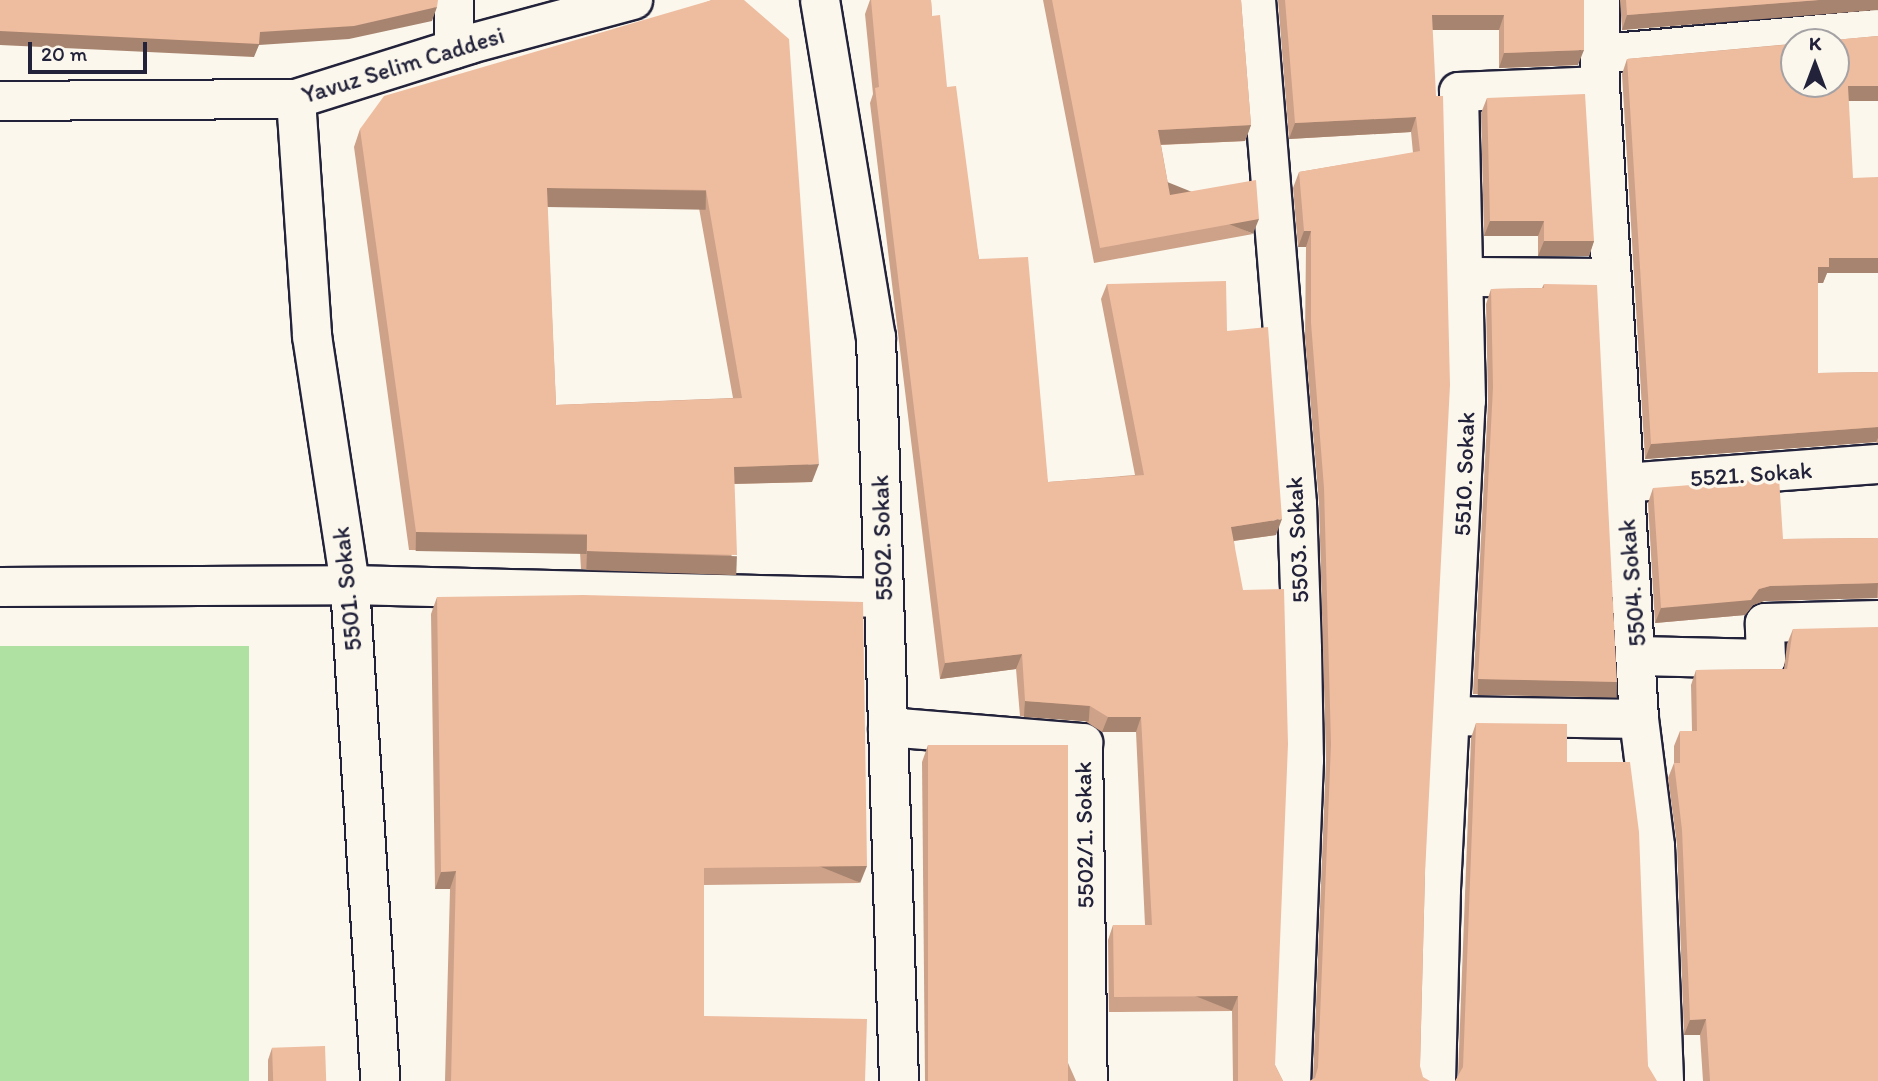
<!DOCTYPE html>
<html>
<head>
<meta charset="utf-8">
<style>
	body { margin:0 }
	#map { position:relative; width:1878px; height:1081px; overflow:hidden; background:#fbf7ec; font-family:Itim,sans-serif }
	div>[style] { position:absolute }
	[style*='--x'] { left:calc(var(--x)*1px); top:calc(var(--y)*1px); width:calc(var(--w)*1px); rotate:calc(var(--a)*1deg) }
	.green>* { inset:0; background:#afe1a2; transform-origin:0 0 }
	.roads { filter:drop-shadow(2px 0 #22223b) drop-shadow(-2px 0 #22223b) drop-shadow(0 2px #22223b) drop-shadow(0 -2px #22223b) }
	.minor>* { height:38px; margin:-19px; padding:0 19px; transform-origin:19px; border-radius:19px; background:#fbf7ec }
	.wall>* { inset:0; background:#cda289 }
	.shaded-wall>* { inset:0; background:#a7846f; transform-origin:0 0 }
	.building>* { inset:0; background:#eebc9f; transform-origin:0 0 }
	span { translate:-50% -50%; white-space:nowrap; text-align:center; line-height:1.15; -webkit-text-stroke:7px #fbf7ec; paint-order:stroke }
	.street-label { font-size:24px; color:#22223b }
	.north { position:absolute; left:1780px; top:28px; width:70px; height:70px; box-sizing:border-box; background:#fbf7ec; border:2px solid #a4a2a5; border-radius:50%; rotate:0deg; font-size:19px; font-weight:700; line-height:28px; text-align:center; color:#22223b }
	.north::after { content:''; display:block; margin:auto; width:24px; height:32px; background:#22223b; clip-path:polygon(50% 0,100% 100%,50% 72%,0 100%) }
	.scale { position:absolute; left:28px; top:42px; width:119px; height:32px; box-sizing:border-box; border:4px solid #22223b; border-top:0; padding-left:9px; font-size:21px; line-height:24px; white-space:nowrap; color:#22223b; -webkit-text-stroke:5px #fbf7ec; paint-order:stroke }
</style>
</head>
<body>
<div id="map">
	<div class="green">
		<div style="left:0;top:646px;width:249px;height:435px"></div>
	</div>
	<div class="roads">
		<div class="minor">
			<div style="--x:820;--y:0;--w:342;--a:80.6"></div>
			<div style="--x:876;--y:337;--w:744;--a:88.23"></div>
			<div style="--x:1256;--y:0;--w:506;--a:85.35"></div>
			<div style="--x:1297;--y:504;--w:145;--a:88"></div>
			<div style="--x:1302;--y:649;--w:111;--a:89"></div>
			<div style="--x:1304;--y:760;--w:321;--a:92.3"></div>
			<div style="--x:454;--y:49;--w:49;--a:-90"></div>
			<div style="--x:1602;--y:54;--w:277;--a:-5.2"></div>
			<div style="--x:1600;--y:86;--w:634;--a:86.47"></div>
			<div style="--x:1639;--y:719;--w:128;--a:82.8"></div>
			<div style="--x:1655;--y:846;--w:235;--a:87.8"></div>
			<div style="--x:296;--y:99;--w:238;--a:86.1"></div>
			<div style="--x:312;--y:336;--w:252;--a:81.3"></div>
			<div style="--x:350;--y:585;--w:497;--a:86.5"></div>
			<div style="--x:0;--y:101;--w:296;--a:-0.4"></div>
			<div style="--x:296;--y:99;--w:182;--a:-17.5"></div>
			<div style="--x:470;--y:44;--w:169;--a:-15.1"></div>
			<div style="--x:1464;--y:277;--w:148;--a:0.4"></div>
			<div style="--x:1624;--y:483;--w:255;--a:-4.3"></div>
			<div style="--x:0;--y:587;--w:350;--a:-0.3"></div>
			<div style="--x:350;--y:585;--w:534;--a:1.39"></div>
			<div style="--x:1638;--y:656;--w:128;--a:1.3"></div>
			<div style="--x:1766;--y:659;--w:36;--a:-92"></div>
			<div style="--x:1765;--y:623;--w:113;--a:-1.5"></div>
			<div style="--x:1450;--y:716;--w:189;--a:0.9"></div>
			<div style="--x:888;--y:727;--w:196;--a:4.7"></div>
			<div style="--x:1083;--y:743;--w:338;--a:89.2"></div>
			<div style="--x:1436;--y:1081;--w:192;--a:-88.5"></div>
			<div style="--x:1441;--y:889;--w:489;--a:-87.1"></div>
			<div style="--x:1466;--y:401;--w:309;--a:-91.3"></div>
			<div style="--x:1459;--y:92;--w:141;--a:-2.4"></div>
			<div style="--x:1600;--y:86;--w:86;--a:-90"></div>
		</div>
	</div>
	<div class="wall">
		<div style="clip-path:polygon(evenodd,712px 0,812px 482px,734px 484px,731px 572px,581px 569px,580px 552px,409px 550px,354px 147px,360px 129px,712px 0,547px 206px,699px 208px,733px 398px,556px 405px,547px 206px)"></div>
		<div style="clip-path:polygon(870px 0,931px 0,932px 16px,979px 259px,1048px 482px,1135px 475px,1101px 299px,1107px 284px,1227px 331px,1276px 535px,1234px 541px,1275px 1065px,1283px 1081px,1233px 1081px,1232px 1011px,1109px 1012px,1108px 940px,1113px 925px,1145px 925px,1136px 732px,1102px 732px,1085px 721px,1020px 716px,1016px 669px,940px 679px,870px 103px,873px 94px,865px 14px)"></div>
		<div style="clip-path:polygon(1043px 0,1241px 0,1251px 125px,1245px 141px,1161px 145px,1170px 195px,1253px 234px,1094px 263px)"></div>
		<div style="clip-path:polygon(1278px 0,1584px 0,1578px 65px,1499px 68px,1499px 30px,1432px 30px,1425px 873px,1420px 1066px,1313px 1079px,1326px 760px,1319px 503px,1305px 338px,1306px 247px,1298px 247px,1293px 188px,1299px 172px,1413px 153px,1411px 132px,1289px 139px)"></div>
		<div style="clip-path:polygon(1620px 0,1878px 0,1622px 30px)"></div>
		<div style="clip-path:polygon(1878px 36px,1878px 101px,1848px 101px,1827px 273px,1823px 283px,1818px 283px,1818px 373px,1878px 372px,1878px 443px,1876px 442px,1645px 459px,1622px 74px,1627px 59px)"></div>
		<div style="clip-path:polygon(1487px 98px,1594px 241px,1589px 256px,1538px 256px,1538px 236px,1484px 236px,1481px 113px)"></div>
		<div style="clip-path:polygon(1544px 284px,1617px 682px,1612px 697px,1473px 694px,1488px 402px,1486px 304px,1491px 289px,1542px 288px)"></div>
		<div style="clip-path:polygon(1653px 488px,1783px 539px,1878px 538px,1878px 598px,1764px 601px,1753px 605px,1745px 615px,1655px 623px,1648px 503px)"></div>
		<div style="clip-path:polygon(437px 597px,860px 883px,704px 885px,704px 1016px,865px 1081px,445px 1081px,450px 889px,435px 889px,431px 614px)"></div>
		<div style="clip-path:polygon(1793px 629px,1878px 1081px,1703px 1081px,1700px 1035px,1684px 1035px,1677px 845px,1668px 778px,1674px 763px,1674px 746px,1680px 731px,1692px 731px,1691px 685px,1696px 670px,1784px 669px,1787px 644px)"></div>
		<div style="clip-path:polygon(1476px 723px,1567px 762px,1648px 1066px,1458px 1076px,1471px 738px)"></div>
		<div style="clip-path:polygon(928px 745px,1076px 1081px,925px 1081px,922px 762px)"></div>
		<div style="clip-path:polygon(272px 1048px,326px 1081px,268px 1081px,268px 1060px)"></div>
	</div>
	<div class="shaded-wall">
		<div style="clip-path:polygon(1819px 0,1878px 0,1878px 10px,1622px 30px,1627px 15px)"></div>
		<div style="clip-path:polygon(437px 7px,432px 21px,349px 39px,259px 45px,254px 57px,0 45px,0 31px)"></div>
		<div style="clip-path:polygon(1432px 15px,1504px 15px,1499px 30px,1426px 30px)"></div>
		<div style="clip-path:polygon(1584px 50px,1578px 65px,1499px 68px,1504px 53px)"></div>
		<div style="clip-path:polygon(1848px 86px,1878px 86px,1878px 101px,1842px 101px)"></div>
		<div style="clip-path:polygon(1416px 117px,1411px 132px,1289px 139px,1295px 123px)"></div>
		<div style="clip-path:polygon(1251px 125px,1245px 141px,1153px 145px,1158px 130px)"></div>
		<div style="left:547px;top:188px;width:159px;height:19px;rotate:1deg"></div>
		<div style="left:1259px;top:219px;width:16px;height:162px;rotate:112deg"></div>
		<div style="clip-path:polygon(1490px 221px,1544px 221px,1538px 236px,1484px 236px)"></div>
		<div style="clip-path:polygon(1304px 231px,1311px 231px,1306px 247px,1298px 247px)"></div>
		<div style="clip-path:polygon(1544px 241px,1594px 241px,1589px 256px,1538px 256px)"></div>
		<div style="clip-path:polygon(1829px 258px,1878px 258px,1878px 273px,1827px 273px,1823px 283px,1812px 283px,1818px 267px)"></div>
		<div style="clip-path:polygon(1878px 427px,1878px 438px,1876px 442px,1645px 459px,1651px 444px)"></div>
		<div style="clip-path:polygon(819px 464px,812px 482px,727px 484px,734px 467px)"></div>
		<div style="clip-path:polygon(1282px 519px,1276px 535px,1225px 542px,1231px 527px)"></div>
		<div style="left:416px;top:532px;width:171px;height:19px;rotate:1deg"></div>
		<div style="left:587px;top:551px;width:150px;height:19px;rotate:2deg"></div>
		<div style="clip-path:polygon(1878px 583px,1877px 598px,1764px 601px,1753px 605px,1745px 615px,1655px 623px,1661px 608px,1759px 589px,1770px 586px)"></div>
		<div style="clip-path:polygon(1022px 654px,1016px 669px,940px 679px,945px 663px)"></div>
		<div style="left:1478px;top:679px;width:139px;height:16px;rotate:1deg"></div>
		<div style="left:1025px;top:701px;width:65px;height:16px;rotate:4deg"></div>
		<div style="clip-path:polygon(1108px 717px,1141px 717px,1136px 732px,1102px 732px)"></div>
		<div style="left:867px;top:866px;width:18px;height:163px;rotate:112deg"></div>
		<div style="clip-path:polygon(456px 871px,450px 889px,435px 889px,441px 872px)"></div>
		<div style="left:1238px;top:996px;width:16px;height:124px;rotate:112deg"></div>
		<div style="clip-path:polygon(1706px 1019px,1700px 1035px,1684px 1035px,1690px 1020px)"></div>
	</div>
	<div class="building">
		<div style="clip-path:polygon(0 0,438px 0,437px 7px,354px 26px,260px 32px,259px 44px,0 31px)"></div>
		<div style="clip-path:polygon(evenodd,712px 0,744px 0,789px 39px,819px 464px,734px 467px,737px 555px,587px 551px,587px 534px,416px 532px,360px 129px,384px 96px,712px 0,547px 188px,706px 190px,742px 398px,556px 405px,547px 188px)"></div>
		<div style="clip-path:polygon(871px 0,931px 0,932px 16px,940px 15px,947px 87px,956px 86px,979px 259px,1028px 257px,1048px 482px,1144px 475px,1107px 284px,1226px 281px,1227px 331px,1268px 327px,1282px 519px,1231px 527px,1243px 590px,1284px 589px,1288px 744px,1275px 1065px,1283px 1081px,1238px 1081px,1238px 996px,1114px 997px,1113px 925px,1152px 925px,1141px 717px,1108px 717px,1090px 706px,1025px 701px,1022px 654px,945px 663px,875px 88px,879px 87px)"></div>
		<div style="clip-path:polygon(1052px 0,1241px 0,1251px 125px,1158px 130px,1170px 195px,1256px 180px,1259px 219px,1100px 248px)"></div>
		<div style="clip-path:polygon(1285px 0,1584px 0,1584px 50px,1504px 53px,1504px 15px,1432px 15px,1436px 96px,1443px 96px,1450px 385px,1425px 873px,1420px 1066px,1423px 1077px,1430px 1081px,1309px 1081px,1315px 1078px,1318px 1067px,1331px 744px,1324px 488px,1311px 323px,1311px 231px,1304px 231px,1299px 172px,1420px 151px,1416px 117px,1295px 123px)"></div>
		<div style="clip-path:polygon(1626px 0,1819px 0,1627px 15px)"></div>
		<div style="clip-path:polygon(1878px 36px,1878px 86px,1848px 86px,1853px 178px,1878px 177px,1878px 258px,1829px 258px,1829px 267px,1818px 267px,1818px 373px,1878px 372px,1878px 427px,1651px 444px,1627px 59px,1794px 44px,1794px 84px,1836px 84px,1836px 42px,1812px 42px)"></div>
		<div style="clip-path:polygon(1585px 94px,1594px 241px,1544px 241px,1544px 221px,1490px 221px,1487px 98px)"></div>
		<div style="clip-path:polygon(1544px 284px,1597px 285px,1617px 682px,1478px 679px,1493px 387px,1491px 289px,1544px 288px)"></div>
		<div style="clip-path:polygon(1779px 478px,1783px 539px,1878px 538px,1878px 583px,1770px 586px,1759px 589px,1751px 600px,1661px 608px,1653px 488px)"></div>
		<div style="clip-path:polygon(583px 595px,863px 602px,867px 866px,704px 868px,704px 1016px,867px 1019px,865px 1081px,451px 1081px,456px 871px,441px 872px,437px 597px)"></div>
		<div style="clip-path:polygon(1878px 627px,1878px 1081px,1710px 1081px,1706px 1019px,1690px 1020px,1682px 830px,1674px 763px,1680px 763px,1680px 731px,1697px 731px,1696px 670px,1787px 669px,1793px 629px)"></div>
		<div style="clip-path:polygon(1476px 723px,1567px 724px,1567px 762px,1630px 762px,1639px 832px,1648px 1066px,1657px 1081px,1455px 1081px,1463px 1067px)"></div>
		<div style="left:928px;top:745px;width:140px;height:336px"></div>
		<div style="left:325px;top:1046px;width:35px;height:53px;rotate:88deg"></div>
	</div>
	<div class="street-label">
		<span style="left:403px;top:65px;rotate:-17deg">Yavuz Selim Caddesi</span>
		<span style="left:1464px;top:474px;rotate:-88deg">5510. Sokak</span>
		<span style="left:1751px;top:474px;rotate:-4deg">5521. Sokak</span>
		<span style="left:882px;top:538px;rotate:-92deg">5502. Sokak</span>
		<span style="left:1297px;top:540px;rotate:-93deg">5503. Sokak</span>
		<span style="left:1632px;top:583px;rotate:-95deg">5504. Sokak</span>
		<span style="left:347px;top:589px;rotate:-96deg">5501. Sokak</span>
		<span style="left:1084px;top:835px;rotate:-91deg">5502/1. Sokak</span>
	</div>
	<div class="north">K</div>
	<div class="scale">20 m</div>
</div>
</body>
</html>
